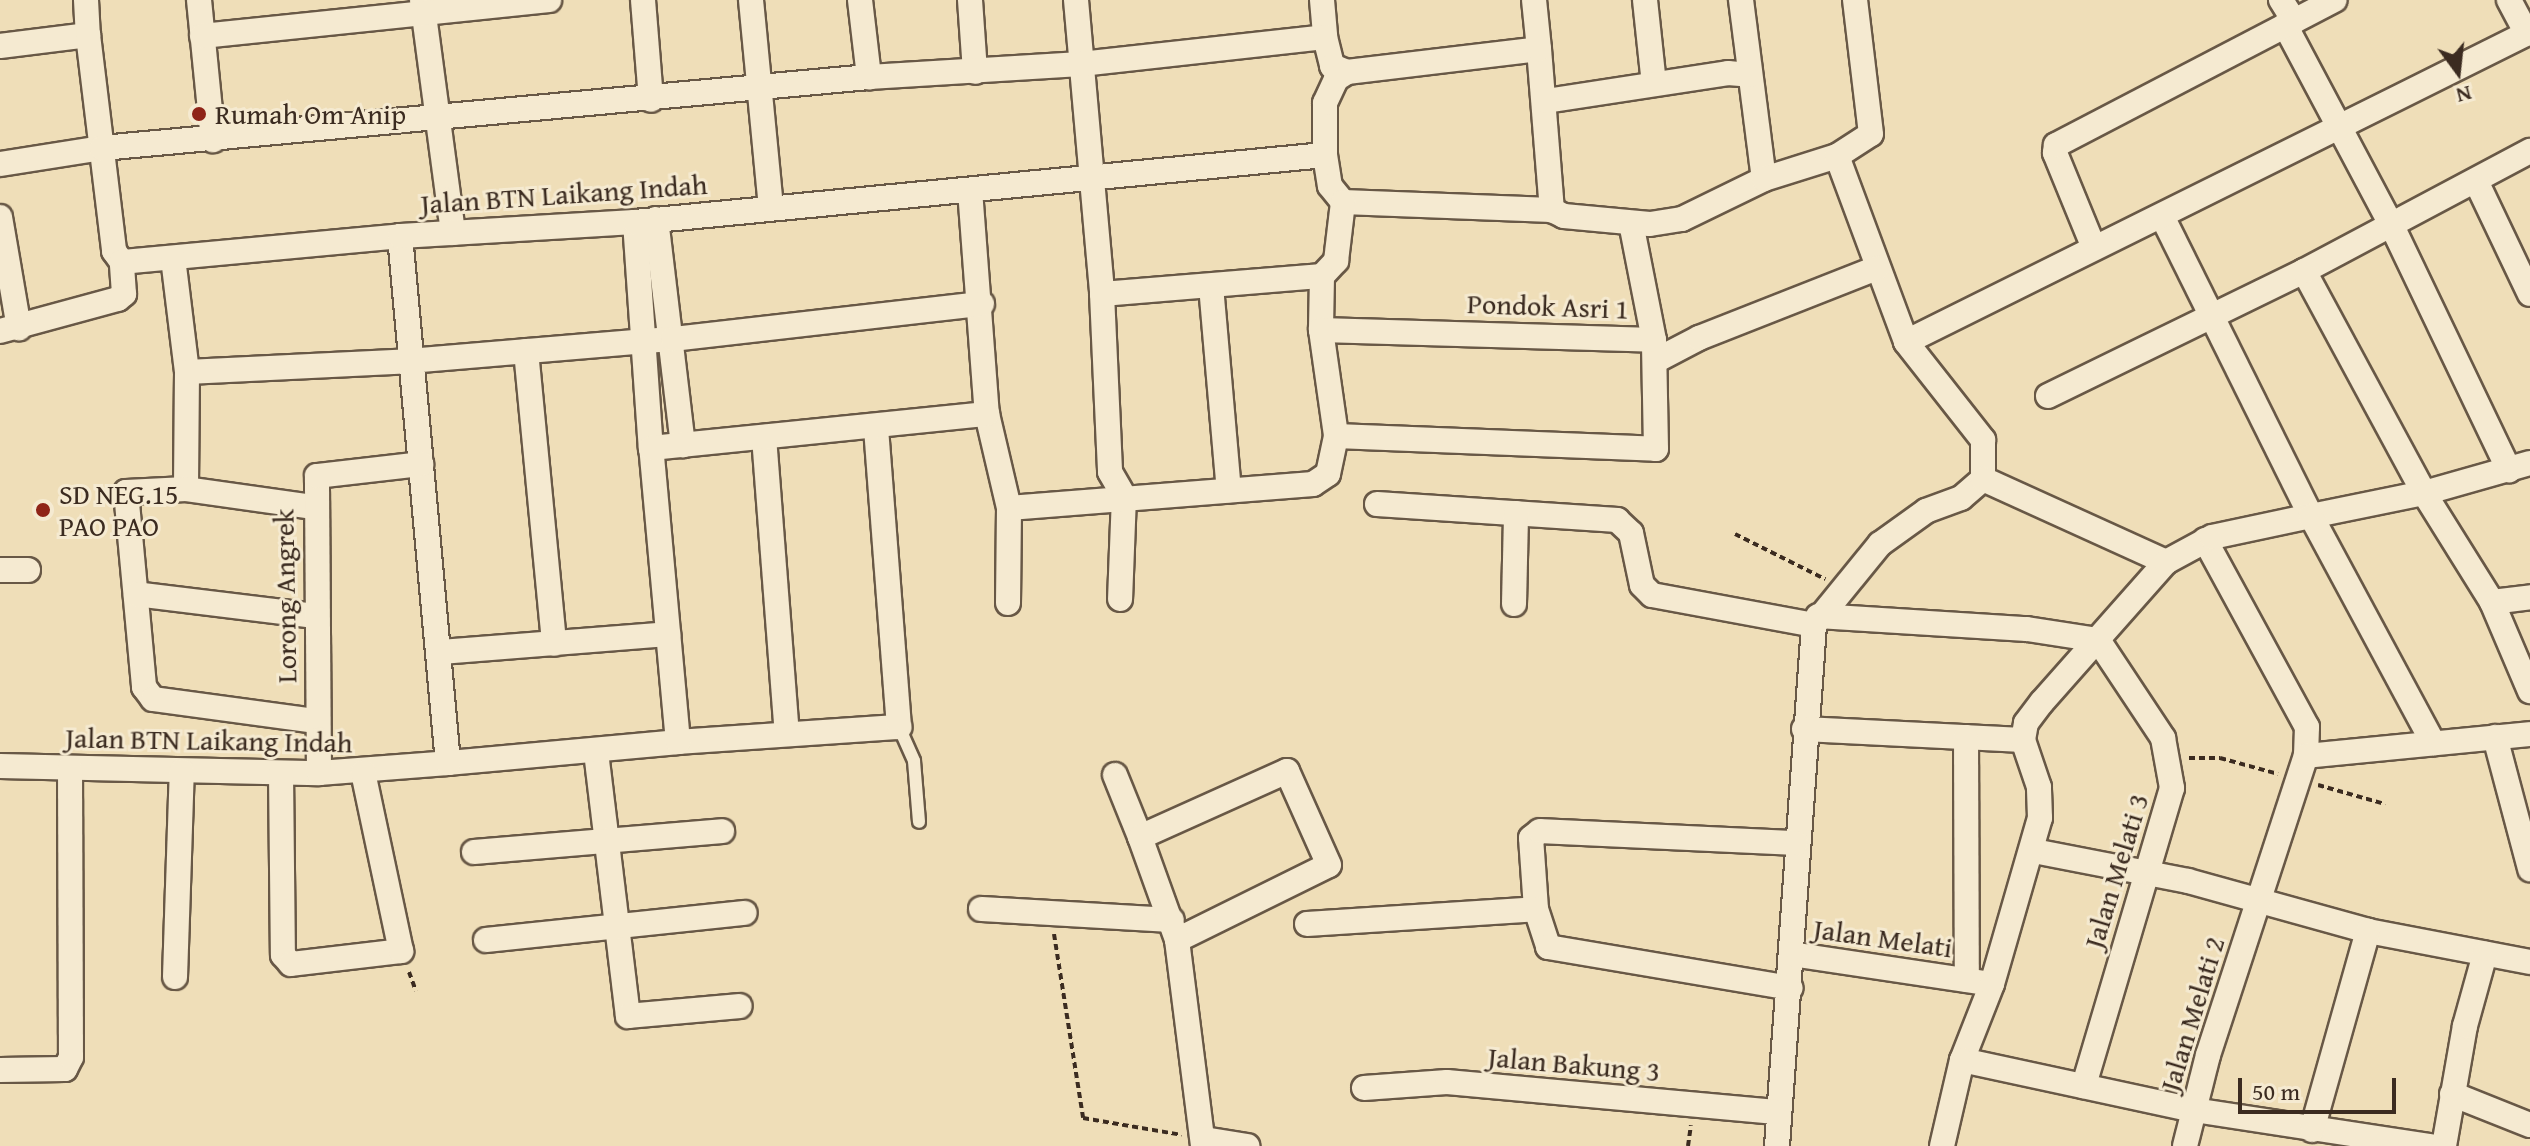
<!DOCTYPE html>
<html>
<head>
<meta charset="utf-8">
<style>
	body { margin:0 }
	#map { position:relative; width:2530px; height:1146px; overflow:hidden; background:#efdeb8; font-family:"Gentium Book Plus",serif }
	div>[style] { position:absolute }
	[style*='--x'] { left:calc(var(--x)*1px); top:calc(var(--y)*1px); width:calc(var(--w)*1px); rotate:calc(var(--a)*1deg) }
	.path>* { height:4px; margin-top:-2px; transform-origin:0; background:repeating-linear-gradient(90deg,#3b2b20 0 6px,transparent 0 10px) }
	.roads { filter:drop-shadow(2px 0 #685846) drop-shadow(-2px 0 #685846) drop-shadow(0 2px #685846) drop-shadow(0 -2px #685846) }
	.lane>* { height:12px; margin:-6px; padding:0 6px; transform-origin:6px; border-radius:6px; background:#f5ead1 }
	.street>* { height:24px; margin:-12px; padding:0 12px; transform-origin:12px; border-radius:12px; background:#f5ead1 }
	.dots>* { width:22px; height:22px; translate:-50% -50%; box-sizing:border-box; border:4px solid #f5ead1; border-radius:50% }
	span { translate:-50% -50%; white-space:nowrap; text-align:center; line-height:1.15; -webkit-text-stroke:6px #f5ead1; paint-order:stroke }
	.poi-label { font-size:28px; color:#3b2b20 }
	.left { translate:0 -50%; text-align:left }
	.street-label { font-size:28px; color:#3b2b20 }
	.north { position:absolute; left:2418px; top:32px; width:80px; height:80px; -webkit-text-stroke:6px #f5ead1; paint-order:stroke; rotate:165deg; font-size:22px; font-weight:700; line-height:32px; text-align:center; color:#3b2b20 }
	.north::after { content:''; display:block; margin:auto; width:28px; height:36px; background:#3b2b20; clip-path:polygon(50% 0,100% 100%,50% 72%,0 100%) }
	.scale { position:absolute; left:2238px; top:1078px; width:158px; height:36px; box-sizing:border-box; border:4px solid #3b2b20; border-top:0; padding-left:10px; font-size:24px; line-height:28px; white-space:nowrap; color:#3b2b20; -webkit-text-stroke:6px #f5ead1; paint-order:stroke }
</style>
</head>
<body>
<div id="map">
	<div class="path">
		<div style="--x:1735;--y:534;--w:101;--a:26.6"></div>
		<div style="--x:2189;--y:758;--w:31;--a:0"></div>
		<div style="--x:2220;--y:758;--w:60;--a:15.4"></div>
		<div style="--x:2318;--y:785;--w:70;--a:15.8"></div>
		<div style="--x:1054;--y:934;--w:186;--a:81"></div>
		<div style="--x:1083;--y:1118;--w:100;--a:9.7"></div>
		<div style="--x:409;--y:972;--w:20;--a:70"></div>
		<div style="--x:1688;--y:1146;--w:21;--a:-82"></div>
	</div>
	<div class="roads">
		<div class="lane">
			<div style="--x:899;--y:727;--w:37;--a:66"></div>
			<div style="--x:914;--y:761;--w:61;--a:85.3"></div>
		</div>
		<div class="street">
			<div style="--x:86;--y:0;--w:35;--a:87"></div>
			<div style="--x:199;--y:0;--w:141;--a:84.3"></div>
			<div style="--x:422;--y:0;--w:235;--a:82.4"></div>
			<div style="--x:643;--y:0;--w:100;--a:85.4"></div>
			<div style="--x:751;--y:0;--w:207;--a:84.5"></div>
			<div style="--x:860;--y:0;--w:78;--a:83.3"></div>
			<div style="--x:970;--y:0;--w:72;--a:86"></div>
			<div style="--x:1076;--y:0;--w:295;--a:84.9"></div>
			<div style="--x:1102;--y:294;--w:178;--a:87.4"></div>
			<div style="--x:1110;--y:472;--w:28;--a:60"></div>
			<div style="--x:1124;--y:496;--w:103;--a:92.2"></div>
			<div style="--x:1322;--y:0;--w:37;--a:85"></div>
			<div style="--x:1645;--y:0;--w:84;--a:83.9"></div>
			<div style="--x:1741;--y:0;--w:180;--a:82.7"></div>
			<div style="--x:2281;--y:0;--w:25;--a:58"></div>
			<div style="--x:2509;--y:0;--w:38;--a:62"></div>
			<div style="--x:2285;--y:25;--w:228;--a:62"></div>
			<div style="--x:2392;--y:226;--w:271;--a:64.4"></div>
			<div style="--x:202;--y:36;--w:349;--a:-5.9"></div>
			<div style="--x:0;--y:46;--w:89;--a:-7.1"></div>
			<div style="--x:88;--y:35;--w:218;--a:83.1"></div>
			<div style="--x:114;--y:251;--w:14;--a:54"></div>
			<div style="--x:122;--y:262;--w:279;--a:-5.3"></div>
			<div style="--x:1539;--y:49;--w:162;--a:85.4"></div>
			<div style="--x:1546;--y:101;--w:184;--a:-8.7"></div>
			<div style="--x:1728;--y:73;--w:22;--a:5"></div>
			<div style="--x:1325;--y:155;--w:31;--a:81"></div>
			<div style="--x:1330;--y:186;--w:21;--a:51"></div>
			<div style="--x:1343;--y:202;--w:209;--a:2.2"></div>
			<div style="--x:1552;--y:210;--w:13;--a:27"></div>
			<div style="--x:1564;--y:216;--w:86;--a:5.3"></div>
			<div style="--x:1650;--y:224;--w:32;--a:-9"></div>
			<div style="--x:1682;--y:219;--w:91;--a:-26"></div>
			<div style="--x:1764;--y:179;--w:77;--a:-17.5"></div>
			<div style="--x:1837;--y:156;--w:198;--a:69.6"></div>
			<div style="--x:1906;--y:342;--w:125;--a:51.8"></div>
			<div style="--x:1983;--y:440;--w:39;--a:90"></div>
			<div style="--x:1983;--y:479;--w:29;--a:139"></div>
			<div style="--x:1961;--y:498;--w:37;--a:160"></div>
			<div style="--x:1926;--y:511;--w:57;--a:144.3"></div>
			<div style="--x:1880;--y:544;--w:104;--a:129.2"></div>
			<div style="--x:1814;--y:625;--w:522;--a:94.06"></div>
			<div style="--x:1837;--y:156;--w:40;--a:-32.9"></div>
			<div style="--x:1871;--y:134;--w:135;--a:-96.8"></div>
			<div style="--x:0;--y:164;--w:103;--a:-8.9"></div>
			<div style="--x:102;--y:148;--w:770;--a:-5.29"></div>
			<div style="--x:869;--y:77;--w:212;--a:-3.5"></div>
			<div style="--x:1081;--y:64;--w:245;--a:-6.3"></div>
			<div style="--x:1325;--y:37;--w:30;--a:76"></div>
			<div style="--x:1332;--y:66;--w:16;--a:22"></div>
			<div style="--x:2476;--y:181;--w:125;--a:64.5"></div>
			<div style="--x:970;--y:190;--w:225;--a:85.7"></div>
			<div style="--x:987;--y:414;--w:97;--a:76.8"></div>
			<div style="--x:1009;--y:508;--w:95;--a:90.6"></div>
			<div style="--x:2162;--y:216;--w:335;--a:63.6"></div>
			<div style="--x:2311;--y:516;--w:115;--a:-11.5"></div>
			<div style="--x:2424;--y:493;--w:110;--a:-15.8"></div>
			<div style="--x:0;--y:217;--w:113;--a:80.3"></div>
			<div style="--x:656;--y:219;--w:228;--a:83.2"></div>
			<div style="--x:635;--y:222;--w:227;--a:86"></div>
			<div style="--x:2094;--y:248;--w:103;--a:-112.3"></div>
			<div style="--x:2055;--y:153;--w:8;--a:-83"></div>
			<div style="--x:2056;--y:145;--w:314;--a:-27.5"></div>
			<div style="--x:173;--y:258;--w:115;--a:83"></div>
			<div style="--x:187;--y:372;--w:117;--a:90.5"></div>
			<div style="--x:186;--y:489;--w:60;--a:177.1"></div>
			<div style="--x:126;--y:492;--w:196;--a:84.7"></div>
			<div style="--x:144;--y:687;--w:15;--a:53"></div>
			<div style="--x:153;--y:699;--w:164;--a:7.7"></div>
			<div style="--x:2304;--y:271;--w:252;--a:61.6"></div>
			<div style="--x:2424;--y:493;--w:128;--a:58"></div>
			<div style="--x:2492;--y:602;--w:38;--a:-7"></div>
			<div style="--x:1322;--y:276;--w:21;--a:-47"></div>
			<div style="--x:1336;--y:261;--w:59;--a:-83.2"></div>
			<div style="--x:1211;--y:286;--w:205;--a:85"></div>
			<div style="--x:1102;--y:294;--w:221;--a:-4.7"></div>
			<div style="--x:1322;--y:276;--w:54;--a:91.1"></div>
			<div style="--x:1321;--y:330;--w:107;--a:81.9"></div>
			<div style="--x:1321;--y:330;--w:333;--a:1.7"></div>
			<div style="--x:0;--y:331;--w:122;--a:-15.2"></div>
			<div style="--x:118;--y:299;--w:8;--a:-40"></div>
			<div style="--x:124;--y:294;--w:32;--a:-94"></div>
			<div style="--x:1906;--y:342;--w:697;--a:-26.42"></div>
			<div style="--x:526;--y:351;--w:294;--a:84.5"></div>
			<div style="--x:1655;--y:361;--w:50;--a:-27.6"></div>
			<div style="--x:1699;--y:338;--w:191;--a:-21.5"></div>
			<div style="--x:187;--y:372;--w:222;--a:-2.8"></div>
			<div style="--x:409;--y:361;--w:265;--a:-4.8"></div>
			<div style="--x:673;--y:339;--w:311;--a:-6.5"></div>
			<div style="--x:2048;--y:396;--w:285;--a:-26"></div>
			<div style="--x:2304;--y:271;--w:256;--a:-28"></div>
			<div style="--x:764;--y:437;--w:297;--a:85.6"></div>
			<div style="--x:1983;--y:479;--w:201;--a:24.4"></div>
			<div style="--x:186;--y:489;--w:128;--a:8.1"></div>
			<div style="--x:1377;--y:504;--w:241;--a:3.8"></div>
			<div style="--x:1617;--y:520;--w:19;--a:43"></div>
			<div style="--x:1631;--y:533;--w:53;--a:78.1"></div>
			<div style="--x:1642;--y:585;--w:14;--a:45"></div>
			<div style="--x:1652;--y:595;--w:165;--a:10.5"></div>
			<div style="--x:1009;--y:508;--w:305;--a:-4.5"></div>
			<div style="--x:1313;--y:484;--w:18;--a:-34"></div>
			<div style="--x:1328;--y:474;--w:39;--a:-78"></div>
			<div style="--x:1336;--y:436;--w:320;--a:2.3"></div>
			<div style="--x:1656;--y:449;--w:109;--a:-91.1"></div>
			<div style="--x:1654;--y:340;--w:119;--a:-101.1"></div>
			<div style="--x:2205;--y:540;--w:213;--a:61.4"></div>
			<div style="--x:2307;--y:727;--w:29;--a:92"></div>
			<div style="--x:0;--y:570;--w:28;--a:0"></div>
			<div style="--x:136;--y:594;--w:181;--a:7"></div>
			<div style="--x:2492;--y:602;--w:97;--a:66.9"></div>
			<div style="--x:1514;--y:604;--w:91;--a:-88.7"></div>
			<div style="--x:1818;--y:616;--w:209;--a:3.6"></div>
			<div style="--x:2027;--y:629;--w:72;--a:8.8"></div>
			<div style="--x:2098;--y:640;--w:118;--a:56.4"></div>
			<div style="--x:2163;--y:738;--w:51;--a:79.8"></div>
			<div style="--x:2172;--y:788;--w:311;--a:106.5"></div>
			<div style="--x:440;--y:652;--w:229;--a:-4.5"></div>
			<div style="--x:1804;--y:729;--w:219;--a:2.9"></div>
			<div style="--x:2023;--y:740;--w:17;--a:-80"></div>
			<div style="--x:2026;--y:723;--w:26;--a:-53"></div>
			<div style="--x:2042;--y:702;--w:187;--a:-48.5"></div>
			<div style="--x:2166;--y:562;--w:52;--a:-28.5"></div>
			<div style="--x:2212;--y:537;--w:101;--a:-12"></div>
			<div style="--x:2311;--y:516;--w:258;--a:61.7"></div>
			<div style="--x:1966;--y:737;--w:243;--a:89.8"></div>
			<div style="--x:2495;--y:737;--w:137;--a:75.1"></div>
			<div style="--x:678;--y:742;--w:222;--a:-3.9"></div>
			<div style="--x:899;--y:727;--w:299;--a:-94.4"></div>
			<div style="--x:596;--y:752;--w:266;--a:83.1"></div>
			<div style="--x:628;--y:1016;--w:112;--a:-5.1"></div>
			<div style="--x:448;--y:763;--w:231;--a:-5.2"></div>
			<div style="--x:678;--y:742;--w:295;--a:-95.2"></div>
			<div style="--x:651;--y:448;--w:338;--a:-5.8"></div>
			<div style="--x:0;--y:766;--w:319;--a:1.3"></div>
			<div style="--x:319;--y:773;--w:129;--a:-4.4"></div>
			<div style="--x:448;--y:763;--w:529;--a:-95.2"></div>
			<div style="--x:400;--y:236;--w:235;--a:-3.4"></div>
			<div style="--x:635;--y:222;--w:693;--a:-5.55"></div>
			<div style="--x:1325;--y:155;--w:52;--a:-90"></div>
			<div style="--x:1325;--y:103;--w:26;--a:-65"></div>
			<div style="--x:1336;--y:79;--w:13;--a:-32"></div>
			<div style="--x:1347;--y:72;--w:193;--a:-6.8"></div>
			<div style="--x:1539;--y:49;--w:49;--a:-95.8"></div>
			<div style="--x:281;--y:773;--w:182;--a:89.4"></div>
			<div style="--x:283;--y:955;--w:12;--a:48"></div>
			<div style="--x:291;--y:964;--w:111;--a:-6.7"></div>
			<div style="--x:401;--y:951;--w:183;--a:-102"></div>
			<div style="--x:319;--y:773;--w:297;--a:-90.4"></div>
			<div style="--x:317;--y:476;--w:105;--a:-6.6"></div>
			<div style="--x:1115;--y:775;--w:67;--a:68"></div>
			<div style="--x:2034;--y:851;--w:157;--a:11"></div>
			<div style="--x:2188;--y:881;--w:187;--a:15.5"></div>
			<div style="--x:2368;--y:931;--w:165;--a:10.8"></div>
			<div style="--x:474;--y:852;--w:249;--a:-4.8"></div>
			<div style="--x:981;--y:909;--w:191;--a:3.3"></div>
			<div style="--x:1536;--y:909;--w:71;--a:-94"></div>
			<div style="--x:1531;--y:838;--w:11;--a:-38"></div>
			<div style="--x:1540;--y:831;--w:256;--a:2.7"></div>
			<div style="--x:1307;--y:924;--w:229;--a:-3.7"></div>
			<div style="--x:1536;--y:909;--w:40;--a:72"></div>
			<div style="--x:1548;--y:947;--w:246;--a:9.6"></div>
			<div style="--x:486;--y:940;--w:260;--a:-6"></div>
			<div style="--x:1177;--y:940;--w:169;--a:-26.3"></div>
			<div style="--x:1329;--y:865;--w:103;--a:-114.1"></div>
			<div style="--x:1287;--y:771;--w:161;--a:155.8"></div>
			<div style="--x:1140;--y:837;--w:109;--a:70.2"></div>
			<div style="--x:1177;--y:940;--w:208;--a:82.8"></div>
			<div style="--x:1791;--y:954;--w:203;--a:8.5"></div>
			<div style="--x:1992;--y:984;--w:82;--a:111.5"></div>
			<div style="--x:1962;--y:1060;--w:237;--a:12.2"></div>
			<div style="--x:2194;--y:1110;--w:239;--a:8.7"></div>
			<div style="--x:175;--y:977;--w:206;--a:-88.1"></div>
			<div style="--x:1992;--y:984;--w:173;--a:-73.9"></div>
			<div style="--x:2040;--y:818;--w:31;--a:-92"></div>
			<div style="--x:2039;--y:787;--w:50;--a:-108.8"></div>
			<div style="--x:0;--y:1070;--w:65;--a:-0.9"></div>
			<div style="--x:65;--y:1069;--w:13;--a:-63"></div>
			<div style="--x:71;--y:1057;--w:289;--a:-90.2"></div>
			<div style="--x:1364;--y:1088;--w:83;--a:-4.1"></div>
			<div style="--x:1447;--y:1082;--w:333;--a:5.2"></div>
			<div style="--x:2452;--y:1094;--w:84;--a:21.7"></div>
			<div style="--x:2312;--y:1130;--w:207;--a:-74.3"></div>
			<div style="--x:1204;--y:1139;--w:44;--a:9.2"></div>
			<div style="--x:1942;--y:1146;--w:88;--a:-76.9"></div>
			<div style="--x:2185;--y:1146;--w:94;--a:-75.8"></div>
			<div style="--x:2208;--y:1055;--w:315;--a:-71.9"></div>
			<div style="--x:2306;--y:756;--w:225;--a:-5.6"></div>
			<div style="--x:2444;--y:1146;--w:122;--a:-80.1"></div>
			<div style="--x:2465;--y:1026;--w:75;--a:-74.5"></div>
		</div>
	</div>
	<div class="dots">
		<div style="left:199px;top:114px;background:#8f2418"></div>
		<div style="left:43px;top:510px;background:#8f2418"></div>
	</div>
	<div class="poi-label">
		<span class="left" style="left:215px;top:114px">Rumah Om Anip</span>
		<span class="left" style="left:59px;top:510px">SD NEG.15<br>PAO PAO</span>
	</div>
	<div class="street-label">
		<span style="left:564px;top:194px;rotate:-4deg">Jalan BTN Laikang Indah</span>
		<span style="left:1548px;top:306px;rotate:2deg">Pondok Asri 1</span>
		<span style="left:285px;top:596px;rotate:-91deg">Lorong Angrek</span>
		<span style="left:209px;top:740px;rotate:1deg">Jalan BTN Laikang Indah</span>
		<span style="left:2116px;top:871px;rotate:-73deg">Jalan Melati 3</span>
		<span style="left:1883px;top:938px;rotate:8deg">Jalan Melati</span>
		<span style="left:2192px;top:1014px;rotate:-73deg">Jalan Melati 2</span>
		<span style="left:1574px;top:1064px;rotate:5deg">Jalan Bakung 3</span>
	</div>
	<div class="north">N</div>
	<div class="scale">50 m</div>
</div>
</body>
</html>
